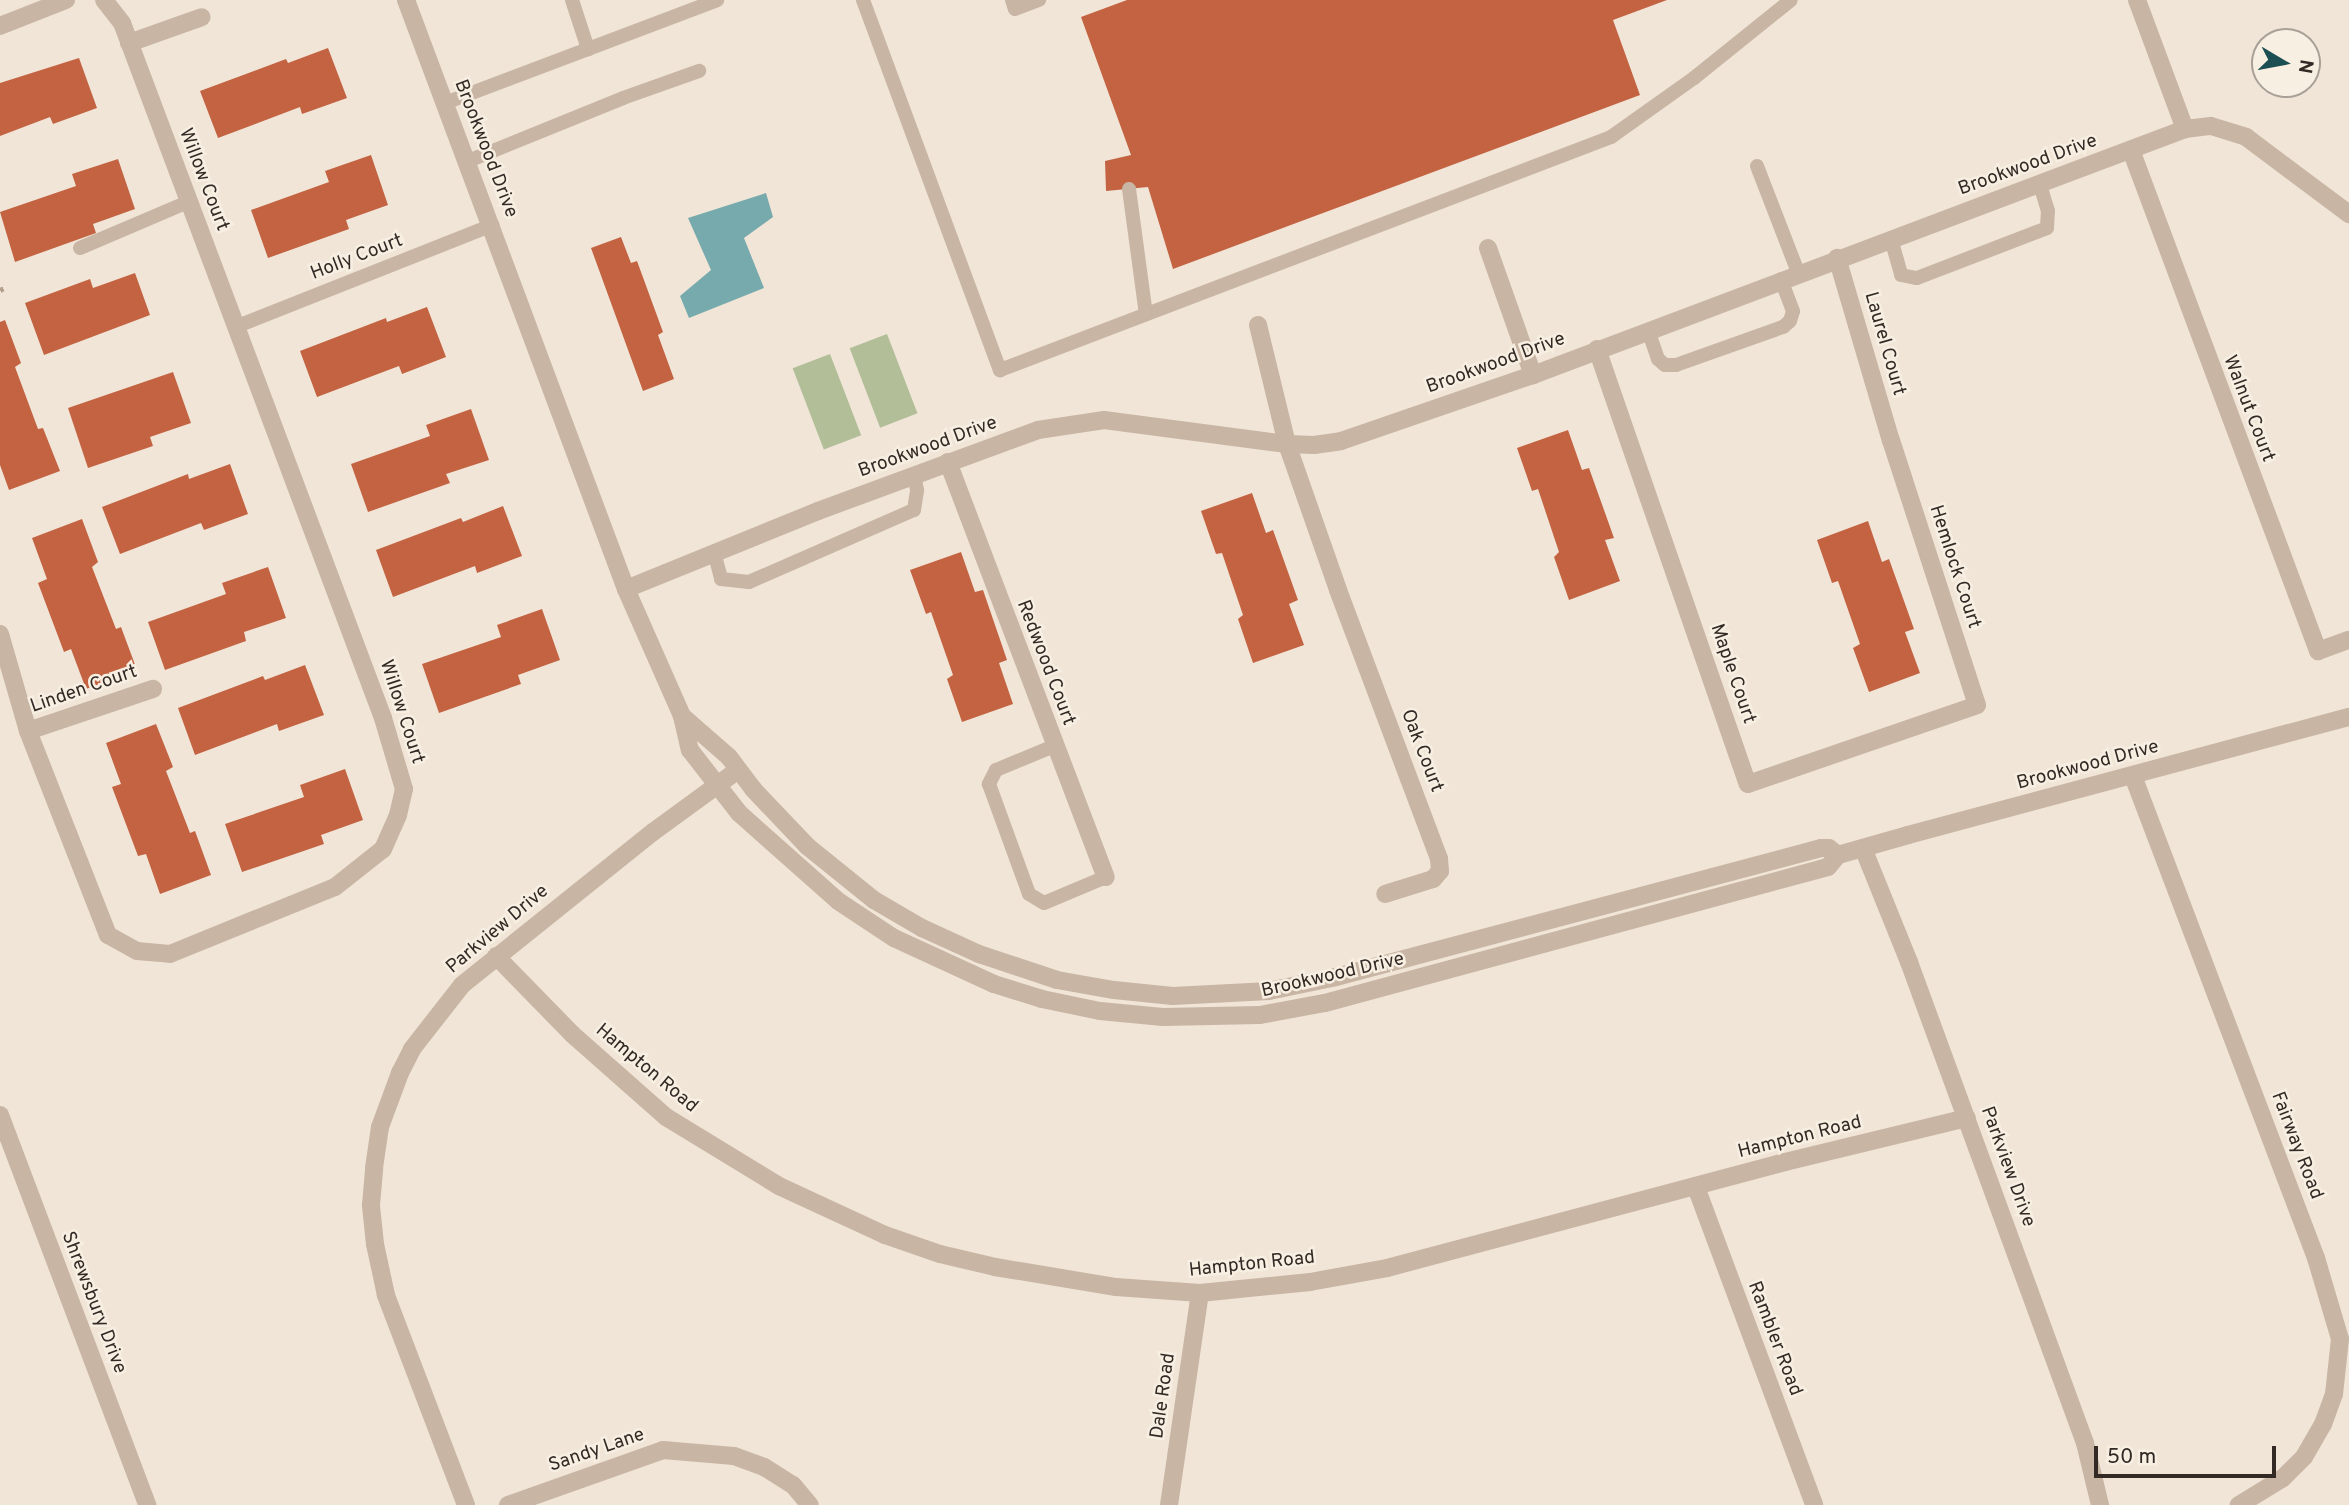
<!DOCTYPE html>
<html>
<head>
<meta charset="utf-8">
<style>
	body { margin:0 }
	#map { position:relative; width:2349px; height:1505px; overflow:hidden; background:#f0e5d7; font-family:Overpass,sans-serif }
	div>[style] { position:absolute }
	[style*='--x'] { left:calc(var(--x)*1px); top:calc(var(--y)*1px); width:calc(var(--w)*1px); rotate:calc(var(--a)*1deg) }
	.green>* { inset:0; background:#b1be98; transform-origin:0 0 }
	.water>* { inset:0; background:#77aaac }
	.building>* { inset:0; background:#c36342 }
	.path>* { height:4.5px; margin-top:-2.25px; transform-origin:0; background:repeating-linear-gradient(90deg,#b39f8e 0 3.5px,transparent 0 7px) }
	.service>* { height:14px; margin:-7px; padding:0 7px; transform-origin:7px; border-radius:7px; background:#c8b5a4 }
	.minor>* { height:18px; margin:-9px; padding:0 9px; transform-origin:9px; border-radius:9px; background:#c8b5a4 }
	span { translate:-50% -50%; white-space:nowrap; text-align:center; line-height:1.15; -webkit-text-stroke:5px #f8efe3; paint-order:stroke }
	.street-label { font-size:19px; color:#332a25 }
	.north { position:absolute; left:2251px; top:28px; width:70px; height:70px; box-sizing:border-box; background:#f8efe3; border:2px solid #a9a097; border-radius:50%; rotate:100deg; font-size:19px; font-weight:700; line-height:28px; text-align:center; color:#332a25 }
	.north::after { content:''; display:block; margin:auto; width:24px; height:32px; background:#1c4f53; clip-path:polygon(50% 0,100% 100%,50% 72%,0 100%) }
	.scale { position:absolute; left:2094px; top:1446px; width:182px; height:32px; box-sizing:border-box; border:4px solid #332a25; border-top:0; padding-left:9px; font-size:21px; line-height:24px; white-space:nowrap; color:#332a25; -webkit-text-stroke:5px #f8efe3; paint-order:stroke }
</style>
</head>
<body>
<div id="map">
	<div class="green">
		<div style="left:887px;top:334px;width:85px;height:40px;rotate:69deg"></div>
		<div style="left:830px;top:354px;width:87px;height:40px;rotate:69deg"></div>
	</div>
	<div class="water">
		<div style="clip-path:polygon(766px 193px,773px 217px,744px 238px,764px 288px,689px 318px,680px 296px,711px 270px,688px 218px)"></div>
	</div>
	<div class="building">
		<div style="clip-path:polygon(1127px 0,1667px 0,1613px 20px,1640px 95px,1173px 269px,1148px 187px,1106px 191px,1105px 161px,1131px 155px,1081px 17px)"></div>
		<div style="clip-path:polygon(328px 48px,347px 98px,302px 114px,300px 107px,218px 138px,200px 91px,286px 59px,288px 63px)"></div>
		<div style="clip-path:polygon(79px 58px,97px 108px,53px 124px,50px 117px,0 136px,0 83px)"></div>
		<div style="clip-path:polygon(371px 155px,388px 205px,346px 220px,349px 229px,268px 258px,251px 210px,329px 182px,325px 171px)"></div>
		<div style="clip-path:polygon(118px 159px,135px 209px,93px 224px,96px 233px,15px 262px,0 212px,76px 186px,72px 174px)"></div>
		<div style="clip-path:polygon(621px 237px,631px 263px,637px 261px,663px 332px,658px 335px,674px 379px,643px 391px,591px 248px)"></div>
		<div style="clip-path:polygon(135px 273px,150px 315px,44px 355px,25px 303px,90px 279px,93px 288px)"></div>
		<div style="clip-path:polygon(427px 307px,446px 357px,402px 374px,399px 366px,317px 397px,300px 351px,386px 318px,387px 322px)"></div>
		<div style="clip-path:polygon(5px 320px,21px 363px,15px 367px,38px 429px,43px 428px,60px 471px,9px 490px,0 465px,0 322px)"></div>
		<div style="clip-path:polygon(173px 372px,191px 423px,150px 437px,153px 446px,88px 468px,68px 408px)"></div>
		<div style="clip-path:polygon(471px 409px,489px 460px,446px 474px,450px 483px,368px 512px,351px 464px,430px 436px,426px 425px)"></div>
		<div style="clip-path:polygon(1568px 430px,1582px 470px,1589px 468px,1614px 538px,1605px 540px,1620px 581px,1569px 600px,1554px 557px,1559px 552px,1538px 489px,1532px 491px,1517px 448px)"></div>
		<div style="clip-path:polygon(230px 464px,248px 514px,204px 530px,201px 523px,120px 554px,102px 507px,188px 474px,189px 479px)"></div>
		<div style="clip-path:polygon(1252px 493px,1266px 533px,1273px 530px,1298px 600px,1289px 604px,1304px 645px,1253px 663px,1238px 619px,1243px 615px,1222px 553px,1216px 554px,1201px 511px)"></div>
		<div style="clip-path:polygon(503px 506px,522px 556px,477px 573px,475px 566px,393px 597px,376px 550px,461px 518px,463px 522px)"></div>
		<div style="clip-path:polygon(82px 519px,98px 562px,92px 567px,116px 629px,121px 627px,137px 670px,86px 689px,71px 649px,64px 652px,38px 583px,47px 579px,32px 538px)"></div>
		<div style="clip-path:polygon(1868px 521px,1882px 562px,1889px 559px,1914px 629px,1905px 632px,1920px 673px,1869px 692px,1853px 648px,1860px 644px,1838px 581px,1832px 583px,1817px 540px)"></div>
		<div style="clip-path:polygon(961px 552px,975px 592px,983px 590px,1007px 660px,999px 663px,1013px 704px,962px 722px,947px 679px,953px 675px,931px 612px,926px 614px,910px 570px)"></div>
		<div style="clip-path:polygon(268px 567px,286px 618px,244px 632px,246px 641px,165px 670px,148px 622px,226px 594px,222px 583px)"></div>
		<div style="clip-path:polygon(542px 609px,560px 660px,518px 675px,521px 684px,439px 713px,422px 664px,501px 637px,497px 625px)"></div>
		<div style="clip-path:polygon(305px 665px,324px 715px,279px 731px,277px 724px,195px 755px,178px 708px,263px 676px,265px 680px)"></div>
		<div style="clip-path:polygon(156px 724px,173px 767px,166px 771px,190px 833px,195px 831px,211px 875px,160px 894px,146px 854px,138px 856px,112px 787px,121px 784px,106px 743px)"></div>
		<div style="clip-path:polygon(345px 769px,363px 820px,321px 835px,324px 844px,242px 872px,225px 824px,304px 797px,300px 785px)"></div>
	</div>
	<div class="path">
		<div style="--x:0;--y:290;--w:4;--a:-27"></div>
	</div>
	<div class="service">
		<div style="--x:572;--y:0;--w:52;--a:71.9"></div>
		<div style="--x:863;--y:0;--w:395;--a:69.7"></div>
		<div style="--x:1000;--y:370;--w:654;--a:-20.87"></div>
		<div style="--x:1611;--y:137;--w:102;--a:-35.4"></div>
		<div style="--x:1694;--y:78;--w:124;--a:-38.8"></div>
		<div style="--x:1012;--y:0;--w:9;--a:72"></div>
		<div style="--x:1015;--y:9;--w:26;--a:-21"></div>
		<div style="--x:445;--y:103;--w:291;--a:-20.7"></div>
		<div style="--x:468;--y:161;--w:167;--a:-22.1"></div>
		<div style="--x:623;--y:98;--w:81;--a:-19.6"></div>
		<div style="--x:1757;--y:166;--w:114;--a:68.9"></div>
		<div style="--x:1129;--y:189;--w:126;--a:82.3"></div>
		<div style="--x:1891;--y:239;--w:37;--a:74"></div>
		<div style="--x:1901;--y:275;--w:16;--a:11"></div>
		<div style="--x:1917;--y:278;--w:139;--a:-21"></div>
		<div style="--x:2047;--y:228;--w:17;--a:-87"></div>
		<div style="--x:2048;--y:211;--w:27;--a:-107"></div>
		<div style="--x:80;--y:248;--w:117;--a:-23.1"></div>
		<div style="--x:235;--y:327;--w:277;--a:-21.6"></div>
		<div style="--x:1648;--y:330;--w:31;--a:71"></div>
		<div style="--x:1658;--y:359;--w:9;--a:41"></div>
		<div style="--x:1665;--y:365;--w:11;--a:0"></div>
		<div style="--x:1676;--y:365;--w:114;--a:-19.6"></div>
		<div style="--x:1783;--y:327;--w:9;--a:-41"></div>
		<div style="--x:1790;--y:321;--w:10;--a:-73"></div>
		<div style="--x:1793;--y:311;--w:34;--a:-111"></div>
		<div style="--x:714;--y:552;--w:28;--a:75"></div>
		<div style="--x:721;--y:579;--w:28;--a:6"></div>
		<div style="--x:749;--y:582;--w:180;--a:-23.6"></div>
		<div style="--x:914;--y:510;--w:20;--a:-81"></div>
		<div style="--x:917;--y:490;--w:15;--a:-101"></div>
		<div style="--x:1054;--y:746;--w:63;--a:157.5"></div>
		<div style="--x:996;--y:770;--w:16;--a:117"></div>
		<div style="--x:989;--y:784;--w:117;--a:70"></div>
		<div style="--x:1029;--y:894;--w:17;--a:31"></div>
		<div style="--x:1044;--y:903;--w:67;--a:-22.8"></div>
	</div>
	<div class="minor">
		<div style="--x:406;--y:0;--w:629;--a:69.52"></div>
		<div style="--x:626;--y:589;--w:139;--a:66.2"></div>
		<div style="--x:682;--y:716;--w:35;--a:77"></div>
		<div style="--x:690;--y:750;--w:80;--a:52.1"></div>
		<div style="--x:739;--y:813;--w:132;--a:41.6"></div>
		<div style="--x:838;--y:901;--w:67;--a:33.5"></div>
		<div style="--x:894;--y:938;--w:110;--a:24.7"></div>
		<div style="--x:994;--y:984;--w:50;--a:17.4"></div>
		<div style="--x:1042;--y:999;--w:59;--a:11.7"></div>
		<div style="--x:1100;--y:1011;--w:63;--a:5.4"></div>
		<div style="--x:1163;--y:1017;--w:97;--a:-1.2"></div>
		<div style="--x:1260;--y:1015;--w:66;--a:-10.5"></div>
		<div style="--x:1325;--y:1003;--w:521;--a:-15.13"></div>
		<div style="--x:1828;--y:867;--w:16;--a:-50"></div>
		<div style="--x:1838;--y:855;--w:73;--a:-15.9"></div>
		<div style="--x:1908;--y:835;--w:457;--a:-15"></div>
		<div style="--x:2137;--y:0;--w:138;--a:69.6"></div>
		<div style="--x:0;--y:26;--w:71;--a:-21.5"></div>
		<div style="--x:129;--y:43;--w:77;--a:-19.6"></div>
		<div style="--x:2131;--y:150;--w:535;--a:69.53"></div>
		<div style="--x:2318;--y:651;--w:33;--a:-20"></div>
		<div style="--x:1488;--y:248;--w:135;--a:70.5"></div>
		<div style="--x:1258;--y:325;--w:122;--a:76.3"></div>
		<div style="--x:1287;--y:444;--w:155;--a:70.7"></div>
		<div style="--x:1338;--y:590;--w:287;--a:69.4"></div>
		<div style="--x:1439;--y:859;--w:12;--a:85"></div>
		<div style="--x:1440;--y:871;--w:11;--a:131"></div>
		<div style="--x:1433;--y:879;--w:50;--a:162.6"></div>
		<div style="--x:1597;--y:349;--w:460;--a:70.9"></div>
		<div style="--x:1748;--y:784;--w:242;--a:-19"></div>
		<div style="--x:1977;--y:705;--w:278;--a:-108"></div>
		<div style="--x:1891;--y:441;--w:191;--a:-106.4"></div>
		<div style="--x:948;--y:462;--w:444;--a:69.2"></div>
		<div style="--x:626;--y:589;--w:207;--a:-22.1"></div>
		<div style="--x:818;--y:511;--w:234;--a:-20.2"></div>
		<div style="--x:1038;--y:430;--w:67;--a:-8.6"></div>
		<div style="--x:1104;--y:420;--w:185;--a:7.5"></div>
		<div style="--x:1287;--y:444;--w:27;--a:2"></div>
		<div style="--x:1314;--y:445;--w:27;--a:-8"></div>
		<div style="--x:1341;--y:441;--w:203;--a:-19"></div>
		<div style="--x:1533;--y:375;--w:697;--a:-20.67"></div>
		<div style="--x:2185;--y:129;--w:26;--a:-7"></div>
		<div style="--x:2211;--y:126;--w:37;--a:17"></div>
		<div style="--x:2246;--y:137;--w:129;--a:36.8"></div>
		<div style="--x:0;--y:634;--w:101;--a:73.9"></div>
		<div style="--x:28;--y:731;--w:219;--a:68.6"></div>
		<div style="--x:108;--y:935;--w:33;--a:29"></div>
		<div style="--x:137;--y:951;--w:33;--a:5"></div>
		<div style="--x:170;--y:954;--w:178;--a:-22.1"></div>
		<div style="--x:335;--y:887;--w:61;--a:-38.4"></div>
		<div style="--x:383;--y:849;--w:37;--a:-66"></div>
		<div style="--x:398;--y:815;--w:27;--a:-77"></div>
		<div style="--x:404;--y:789;--w:74;--a:-106.5"></div>
		<div style="--x:383;--y:718;--w:742;--a:-110.58"></div>
		<div style="--x:122;--y:23;--w:29;--a:-128"></div>
		<div style="--x:682;--y:716;--w:62;--a:41.1"></div>
		<div style="--x:729;--y:757;--w:40;--a:53"></div>
		<div style="--x:753;--y:789;--w:79;--a:46.5"></div>
		<div style="--x:807;--y:846;--w:86;--a:38.9"></div>
		<div style="--x:874;--y:900;--w:56;--a:30.3"></div>
		<div style="--x:922;--y:928;--w:63;--a:24.5"></div>
		<div style="--x:979;--y:954;--w:82;--a:18.4"></div>
		<div style="--x:1057;--y:980;--w:58;--a:10"></div>
		<div style="--x:1114;--y:990;--w:59;--a:5.8"></div>
		<div style="--x:1173;--y:996;--w:96;--a:-3"></div>
		<div style="--x:1269;--y:991;--w:68;--a:-11.8"></div>
		<div style="--x:1336;--y:977;--w:502;--a:-14.89"></div>
		<div style="--x:1821;--y:848;--w:8;--a:0"></div>
		<div style="--x:1829;--y:848;--w:11;--a:38"></div>
		<div style="--x:28;--y:731;--w:132;--a:-18.6"></div>
		<div style="--x:2133;--y:776;--w:516;--a:69.21"></div>
		<div style="--x:2316;--y:1258;--w:84;--a:73.5"></div>
		<div style="--x:2340;--y:1339;--w:55;--a:96.2"></div>
		<div style="--x:2334;--y:1394;--w:32;--a:110"></div>
		<div style="--x:2323;--y:1424;--w:38;--a:120"></div>
		<div style="--x:2304;--y:1457;--w:30;--a:135"></div>
		<div style="--x:2283;--y:1478;--w:52;--a:148.5"></div>
		<div style="--x:1863;--y:848;--w:123;--a:68"></div>
		<div style="--x:1909;--y:962;--w:512;--a:69.9"></div>
		<div style="--x:2085;--y:1443;--w:64;--a:76.4"></div>
		<div style="--x:496;--y:956;--w:109;--a:45.7"></div>
		<div style="--x:572;--y:1034;--w:125;--a:41.4"></div>
		<div style="--x:666;--y:1117;--w:132;--a:31.4"></div>
		<div style="--x:779;--y:1186;--w:117;--a:24.8"></div>
		<div style="--x:885;--y:1235;--w:58;--a:19.1"></div>
		<div style="--x:940;--y:1254;--w:57;--a:13.3"></div>
		<div style="--x:995;--y:1267;--w:123;--a:9.4"></div>
		<div style="--x:1116;--y:1287;--w:84;--a:4.1"></div>
		<div style="--x:1200;--y:1293;--w:111;--a:-5.7"></div>
		<div style="--x:1310;--y:1282;--w:78;--a:-10.3"></div>
		<div style="--x:1387;--y:1268;--w:412;--a:-14.9"></div>
		<div style="--x:1785;--y:1162;--w:187;--a:-13.6"></div>
		<div style="--x:0;--y:1115;--w:417;--a:69.3"></div>
		<div style="--x:1696;--y:1187;--w:339;--a:69.6"></div>
		<div style="--x:466;--y:1505;--w:225;--a:-110.9"></div>
		<div style="--x:386;--y:1295;--w:52;--a:-102.2"></div>
		<div style="--x:375;--y:1244;--w:39;--a:-96"></div>
		<div style="--x:371;--y:1205;--w:37;--a:-85"></div>
		<div style="--x:374;--y:1168;--w:41;--a:-81.7"></div>
		<div style="--x:380;--y:1127;--w:58;--a:-69.7"></div>
		<div style="--x:400;--y:1073;--w:27;--a:-63"></div>
		<div style="--x:412;--y:1049;--w:81;--a:-52"></div>
		<div style="--x:462;--y:985;--w:245;--a:-38.7"></div>
		<div style="--x:653;--y:832;--w:105;--a:-36.1"></div>
		<div style="--x:508;--y:1505;--w:164;--a:-19.5"></div>
		<div style="--x:663;--y:1450;--w:71;--a:4.8"></div>
		<div style="--x:734;--y:1456;--w:32;--a:20"></div>
		<div style="--x:764;--y:1467;--w:34;--a:32"></div>
		<div style="--x:793;--y:1485;--w:26;--a:50"></div>
		<div style="--x:1169;--y:1505;--w:214;--a:-81.7"></div>
	</div>
	<div class="street-label">
		<span style="left:485px;top:149px;rotate:69deg">Brookwood Drive</span>
		<span style="left:2028px;top:166px;rotate:-20deg">Brookwood Drive</span>
		<span style="left:203px;top:180px;rotate:69deg">Willow Court</span>
		<span style="left:357px;top:258px;rotate:-21deg">Holly Court</span>
		<span style="left:1884px;top:344px;rotate:74deg">Laurel Court</span>
		<span style="left:1496px;top:364px;rotate:-20deg">Brookwood Drive</span>
		<span style="left:2248px;top:409px;rotate:69deg">Walnut Court</span>
		<span style="left:928px;top:448px;rotate:-20deg">Brookwood Drive</span>
		<span style="left:1954px;top:567px;rotate:72deg">Hemlock Court</span>
		<span style="left:1045px;top:663px;rotate:69deg">Redwood Court</span>
		<span style="left:1732px;top:674px;rotate:71deg">Maple Court</span>
		<span style="left:84px;top:690px;rotate:-19deg">Linden Court</span>
		<span style="left:401px;top:712px;rotate:72deg">Willow Court</span>
		<span style="left:1421px;top:751px;rotate:69deg">Oak Court</span>
		<span style="left:2088px;top:766px;rotate:-15deg">Brookwood Drive</span>
		<span style="left:498px;top:930px;rotate:-40deg">Parkview Drive</span>
		<span style="left:1333px;top:976px;rotate:-13deg">Brookwood Drive</span>
		<span style="left:646px;top:1069px;rotate:40deg">Hampton Road</span>
		<span style="left:1800px;top:1138px;rotate:-14deg">Hampton Road</span>
		<span style="left:2296px;top:1146px;rotate:69deg">Fairway Road</span>
		<span style="left:2007px;top:1167px;rotate:70deg">Parkview Drive</span>
		<span style="left:1252px;top:1265px;rotate:-6deg">Hampton Road</span>
		<span style="left:93px;top:1303px;rotate:69deg">Shrewsbury Drive</span>
		<span style="left:1774px;top:1339px;rotate:69deg">Rambler Road</span>
		<span style="left:1164px;top:1396px;rotate:-82deg">Dale Road</span>
		<span style="left:597px;top:1451px;rotate:-19deg">Sandy Lane</span>
	</div>
	<div class="north">N</div>
	<div class="scale">50 m</div>
</div>
</body>
</html>
